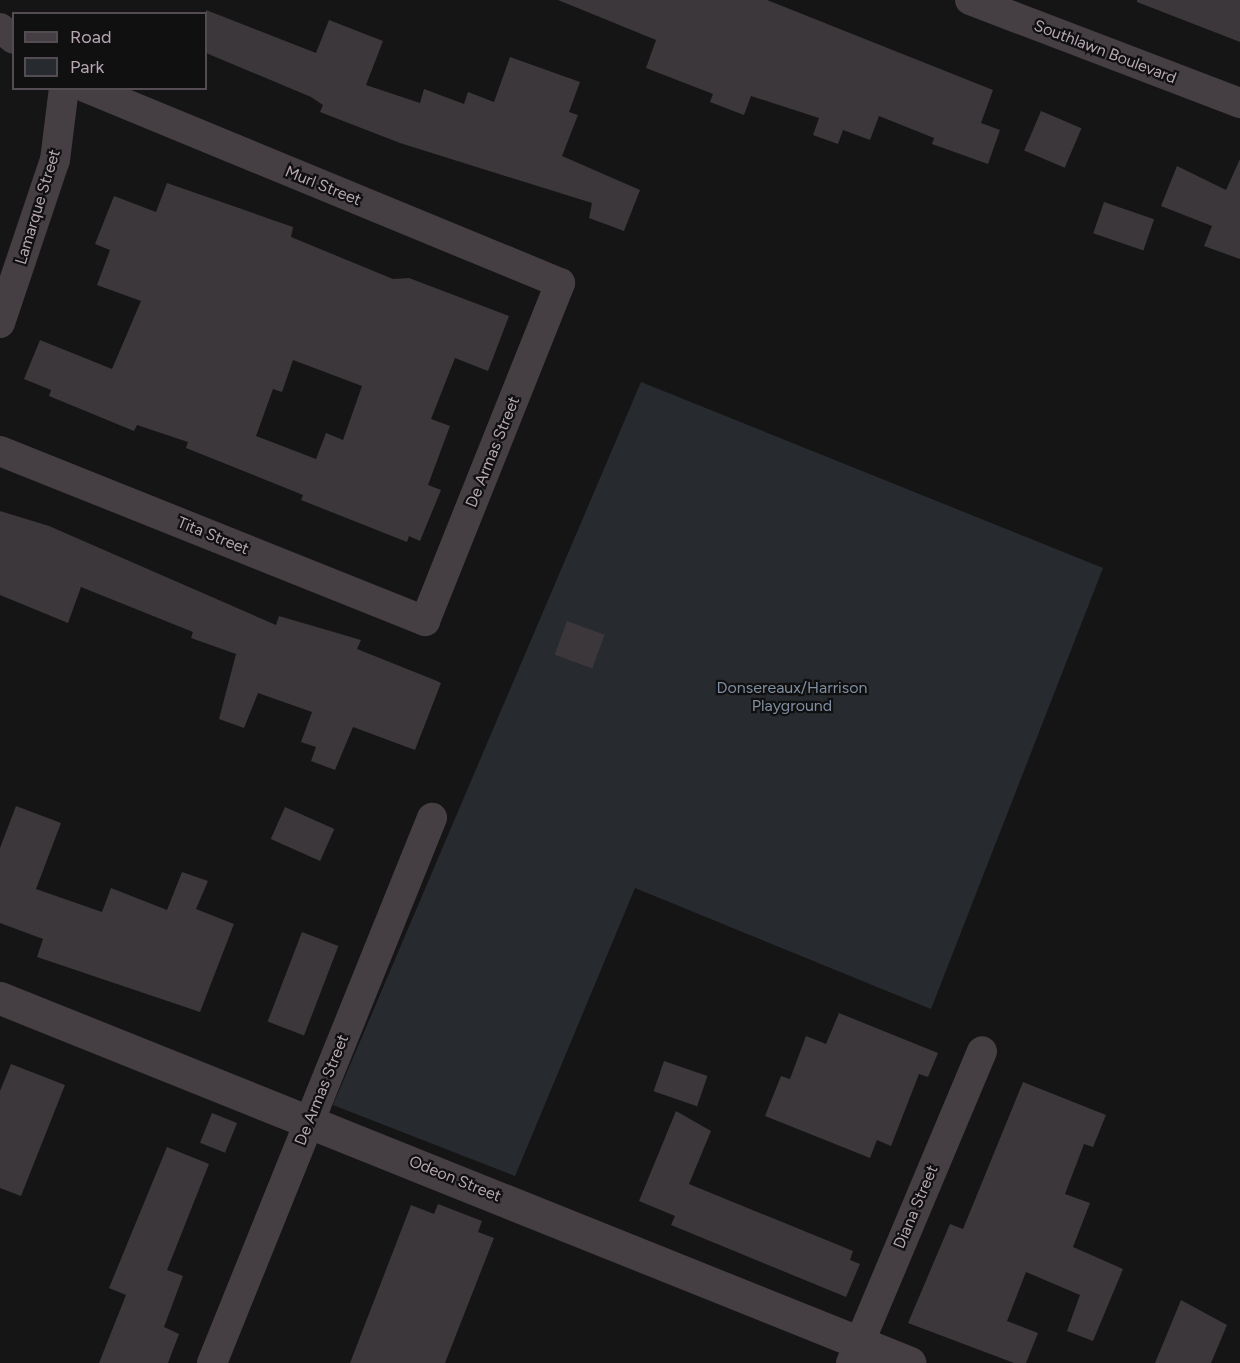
<!DOCTYPE html>
<html>
<head>
<meta charset="utf-8">
<style>
	body { margin:0 }
	#map { position:relative; width:1240px; height:1363px; overflow:hidden; background:#161516; font-family:Figtree,sans-serif }
	div>[style] { position:absolute }
	[style*='--x'] { left:calc(var(--x)*1px); top:calc(var(--y)*1px); width:calc(var(--w)*1px); rotate:calc(var(--a)*1deg) }
	.green>* { inset:0; background:#272b30 }
	.building>* { inset:0; background:#3b373a; transform-origin:0 0 }
	.minor>* { height:30px; margin:-15px; padding:0 15px; transform-origin:15px; border-radius:15px; background:#453f43 }
	.tertiary>* { height:33px; margin:-16.5px; padding:0 16.5px; transform-origin:16.5px; border-radius:16.5px; background:#453f43 }
	span { translate:-50% -50%; white-space:nowrap; text-align:center; line-height:1.15; -webkit-text-stroke:4.5px #111011; paint-order:stroke }
	.street-label { font-size:16px; color:#b6a7b3 }
	.park-label { font-size:16px; color:#7f8ea0 }
	.legend { position:absolute; left:12px; top:12px; width:195px; height:78px; box-sizing:border-box; background:#111011; border:2px solid #534c52; margin:0; padding:8px 10px; list-style:none; font-size:18px; color:#b6a7b3 }
	.legend li { display:flex; align-items:center; gap:12px; height:30px }
	.legend b { width:30px; border:2px solid #534c52 }
</style>
</head>
<body>
<div id="map">
	<div class="green">
		<div style="clip-path:polygon(641px 382px,1103px 568px,931px 1009px,635px 888px,515px 1176px,333px 1105px)"></div>
	</div>
	<div class="building">
		<div style="clip-path:polygon(558px 0,767px 0,993px 90px,981px 123px,1000px 130px,988px 164px,932px 144px,934px 138px,879px 116px,870px 140px,843px 130px,838px 144px,813px 135px,819px 118px,751px 96px,744px 115px,710px 102px,713px 94px,646px 68px,656px 40px)"></div>
		<div style="clip-path:polygon(1240px 0,1240px 42px,1137px 2px,1137px 0)"></div>
		<div style="clip-path:polygon(206px 10px,316px 53px,329px 20px,383px 41px,366px 85px,420px 103px,424px 89px,464px 104px,468px 92px,494px 102px,510px 57px,580px 82px,569px 112px,578px 115px,562px 156px,640px 190px,624px 231px,589px 218px,592px 203px,400px 143px,320px 112px,323px 105px,311px 97px,206px 53px)"></div>
		<div style="left:1041px;top:111px;width:44px;height:43px;rotate:23deg"></div>
		<div style="clip-path:polygon(1240px 159px,1240px 259px,1204px 246px,1212px 226px,1161px 206px,1177px 166px,1226px 190px)"></div>
		<div style="clip-path:polygon(evenodd,167px 183px,293px 227px,291px 237px,393px 279px,409px 278px,509px 316px,488px 371px,455px 358px,431px 419px,450px 426px,428px 485px,441px 490px,420px 541px,409px 536px,407px 542px,301px 500px,303px 495px,186px 448px,188px 442px,137px 425px,134px 431px,49px 396px,51px 390px,24px 379px,40px 340px,112px 369px,141px 301px,97px 285px,110px 250px,95px 244px,114px 196px,156px 212px,167px 183px,293px 360px,362px 386px,343px 440px,326px 433px,316px 459px,256px 436px,273px 389px,282px 392px,293px 360px)"></div>
		<div style="left:1104px;top:202px;width:53px;height:33px;rotate:19deg"></div>
		<div style="clip-path:polygon(0 511px,49px 526px,276px 625px,279px 616px,361px 640px,357px 649px,437px 681px,441px 683px,415px 750px,353px 727px,335px 770px,311px 761px,316px 747px,301px 742px,312px 712px,258px 693px,244px 728px,219px 719px,236px 654px,191px 638px,193px 632px,81px 587px,68px 623px,0 595px)"></div>
		<div style="left:567px;top:621px;width:40px;height:36px;rotate:20deg"></div>
		<div style="clip-path:polygon(16px 806px,61px 823px,36px 889px,102px 912px,111px 888px,167px 910px,182px 872px,208px 881px,196px 909px,234px 924px,200px 1012px,37px 957px,43px 939px,0 923px,0 848px)"></div>
		<div style="left:285px;top:807px;width:54px;height:35px;rotate:24deg"></div>
		<div style="left:302px;top:932px;width:39px;height:96px;rotate:21deg"></div>
		<div style="clip-path:polygon(839px 1013px,938px 1053px,928px 1077px,919px 1074px,891px 1146px,877px 1140px,870px 1158px,765px 1116px,781px 1076px,790px 1079px,806px 1036px,826px 1044px)"></div>
		<div style="left:664px;top:1061px;width:46px;height:32px;rotate:19deg"></div>
		<div style="clip-path:polygon(11px 1064px,65px 1085px,21px 1196px,0 1188px,0 1091px)"></div>
		<div style="clip-path:polygon(1023px 1082px,1106px 1115px,1093px 1147px,1084px 1144px,1065px 1194px,1090px 1203px,1073px 1247px,1123px 1269px,1093px 1341px,1067px 1331px,1080px 1295px,1026px 1272px,1007px 1321px,1038px 1333px,1026px 1363px,1014px 1363px,908px 1323px,950px 1224px,963px 1229px)"></div>
		<div style="clip-path:polygon(676px 1111px,711px 1131px,689px 1184px,853px 1251px,850px 1260px,860px 1264px,846px 1297px,671px 1225px,675px 1216px,639px 1201px)"></div>
		<div style="left:212px;top:1113px;width:27px;height:32px;rotate:22deg"></div>
		<div style="clip-path:polygon(167px 1147px,209px 1164px,167px 1270px,183px 1276px,164px 1327px,179px 1334px,168px 1363px,99px 1363px,126px 1295px,109px 1288px)"></div>
		<div style="clip-path:polygon(438px 1204px,482px 1221px,478px 1232px,494px 1238px,445px 1363px,350px 1363px,411px 1205px,434px 1214px)"></div>
		<div style="clip-path:polygon(1181px 1300px,1227px 1325px,1211px 1363px,1155px 1363px)"></div>
	</div>
	<div class="minor">
		<div style="--x:970;--y:0;--w:289;--a:20.9"></div>
		<div style="--x:0;--y:28;--w:18;--a:38"></div>
		<div style="--x:0;--y:323;--w:172;--a:-71.4"></div>
		<div style="--x:55;--y:160;--w:73;--a:-82.9"></div>
		<div style="--x:0;--y:451;--w:458;--a:21.8"></div>
		<div style="--x:425;--y:621;--w:364;--a:-68.2"></div>
		<div style="--x:560;--y:283;--w:512;--a:-157.6"></div>
		<div style="--x:212;--y:1363;--w:588;--a:-68.02"></div>
		<div style="--x:851;--y:1363;--w:338;--a:-67.2"></div>
	</div>
	<div class="tertiary">
		<div style="--x:0;--y:998;--w:980;--a:21.86"></div>
	</div>
	<div class="street-label">
		<span style="left:1105px;top:52px;rotate:21deg">Southlawn Boulevard</span>
		<span style="left:323px;top:186px;rotate:22deg">Murl Street</span>
		<span style="left:38px;top:207px;rotate:-73deg">Lamarque Street</span>
		<span style="left:493px;top:452px;rotate:-68deg">De Armas Street</span>
		<span style="left:213px;top:536px;rotate:22deg">Tita Street</span>
		<span style="left:322px;top:1090px;rotate:-68deg">De Armas Street</span>
		<span style="left:455px;top:1179px;rotate:22deg">Odeon Street</span>
		<span style="left:916px;top:1207px;rotate:-67deg">Diana Street</span>
	</div>
	<div class="park-label">
		<span style="left:792px;top:697px">Donsereaux/Harrison<br>Playground</span>
	</div>
	<ul class="legend">
	<li><b style="height:8px;background:#453f43"></b>Road</li>
	<li><b style="height:16px;background:#272b30"></b>Park</li>
	</ul>
</div>
</body>
</html>
